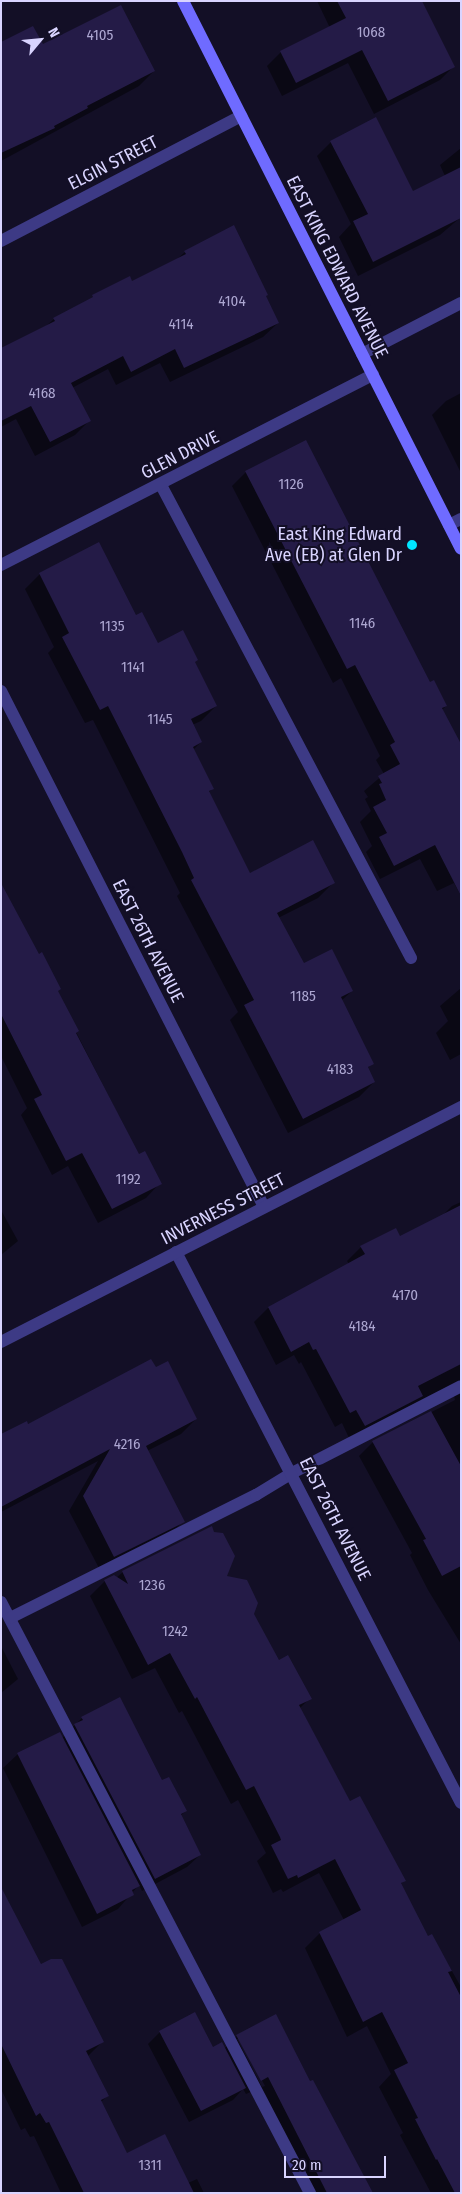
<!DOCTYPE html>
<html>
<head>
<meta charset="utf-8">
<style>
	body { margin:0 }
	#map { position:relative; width:462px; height:2194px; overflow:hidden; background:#130f26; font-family:"Fira Sans Condensed",sans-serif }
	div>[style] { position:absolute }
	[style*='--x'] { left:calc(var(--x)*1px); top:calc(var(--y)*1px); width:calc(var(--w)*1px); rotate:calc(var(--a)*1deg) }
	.shadow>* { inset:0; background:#0007 }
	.building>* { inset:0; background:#241b47 }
	.lane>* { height:12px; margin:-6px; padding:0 6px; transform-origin:6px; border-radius:6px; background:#3d3a85 }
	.street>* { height:12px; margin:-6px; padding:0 6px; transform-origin:6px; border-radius:6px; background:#3d3a85 }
	.secondary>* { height:12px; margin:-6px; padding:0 6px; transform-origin:6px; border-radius:6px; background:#6f6bff }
	.dots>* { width:14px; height:14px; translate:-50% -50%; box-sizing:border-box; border:2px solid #130f26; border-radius:50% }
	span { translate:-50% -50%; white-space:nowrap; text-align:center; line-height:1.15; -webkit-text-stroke:4px #130f26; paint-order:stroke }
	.number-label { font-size:15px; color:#aca6d1 }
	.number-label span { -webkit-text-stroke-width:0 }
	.street-label { font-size:18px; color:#d9d4ff }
	.poi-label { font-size:18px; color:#d9d4ff }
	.right { translate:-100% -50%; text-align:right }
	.frame { position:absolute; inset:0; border:2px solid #d9d4ff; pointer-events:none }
	.north { position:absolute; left:15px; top:15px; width:50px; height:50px; -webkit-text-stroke:4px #130f26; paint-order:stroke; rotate:62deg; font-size:14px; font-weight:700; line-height:20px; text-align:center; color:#d9d4ff }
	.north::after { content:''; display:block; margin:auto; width:18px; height:22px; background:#d9d4ff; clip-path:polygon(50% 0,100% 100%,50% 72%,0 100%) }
	.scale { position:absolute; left:284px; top:2156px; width:102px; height:22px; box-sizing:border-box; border:2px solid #d9d4ff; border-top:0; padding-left:6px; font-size:15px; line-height:18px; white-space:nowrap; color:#d9d4ff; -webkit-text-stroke:4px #130f26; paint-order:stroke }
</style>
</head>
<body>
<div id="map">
	<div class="shadow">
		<div style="clip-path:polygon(317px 1px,421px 1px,454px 66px,440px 80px,374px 114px,348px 63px,282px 96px,267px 66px,281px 52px,330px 28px)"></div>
		<div style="clip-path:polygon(1px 43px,154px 71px,139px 86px,1px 161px)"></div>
		<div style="clip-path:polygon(331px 142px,412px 193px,445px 176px,440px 165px,461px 148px,461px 217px,440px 235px,358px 276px,339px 237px,351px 224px,317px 156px)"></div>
		<div style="clip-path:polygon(185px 252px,265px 296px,278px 323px,263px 337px,170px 382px,160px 363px,116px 385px,108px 369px,72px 388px,89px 421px,75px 435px,35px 456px,16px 419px,1px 427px,1px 349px,46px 326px,54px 319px,175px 261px)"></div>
		<div style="clip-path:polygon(461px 393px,461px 473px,432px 415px,446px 401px)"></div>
		<div style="clip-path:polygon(246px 472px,446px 706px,442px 710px,461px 748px,461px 896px,454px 883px,437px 891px,420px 859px,380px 879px,366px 852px,372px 846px,360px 822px,371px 811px,365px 799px,368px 797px,364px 791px,384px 774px,376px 760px,380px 756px,341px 678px,333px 683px,232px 486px)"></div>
		<div style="clip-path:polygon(98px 544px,136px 617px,157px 645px,194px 662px,216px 706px,201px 721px,192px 725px,201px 742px,193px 750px,213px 788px,208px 793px,250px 874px,333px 883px,318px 898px,278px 918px,303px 965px,352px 991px,341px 1001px,372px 1063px,367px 1069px,374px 1082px,359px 1097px,288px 1133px,230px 1020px,238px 1012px,177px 896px,180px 893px,93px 720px,85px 723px,48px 653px,54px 647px,25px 589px,40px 574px)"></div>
		<div style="clip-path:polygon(1px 884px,139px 1156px,160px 1183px,146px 1198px,98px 1223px,68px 1166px,52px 1175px,21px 1115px,27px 1108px,1px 1056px)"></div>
		<div style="clip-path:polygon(461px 988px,461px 1054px,450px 1060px,436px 1033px,448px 1021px,440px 1006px)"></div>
		<div style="clip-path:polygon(461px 1202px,461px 1644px,428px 1590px,410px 1555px,412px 1553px,359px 1456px,373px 1442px,455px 1400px,454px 1396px,350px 1440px,342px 1423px,335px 1427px,301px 1362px,299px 1364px,294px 1355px,276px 1365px,254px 1322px,268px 1308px,349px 1264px,347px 1261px,361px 1247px,399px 1238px,442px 1216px,452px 1206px)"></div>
		<div style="clip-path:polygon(1px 1210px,18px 1241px,1px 1255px)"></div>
		<div style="clip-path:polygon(155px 1368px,196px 1419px,181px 1434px,147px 1451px,183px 1521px,169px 1536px,100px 1570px,69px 1511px,98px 1461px,1px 1512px,1px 1436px)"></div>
		<div style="clip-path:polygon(211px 1528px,226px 1577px,253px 1614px,279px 1661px,310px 1698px,300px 1708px,350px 1802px,404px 1880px,400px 1885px,427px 1938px,432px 1936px,461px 1987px,461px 2193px,431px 2193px,400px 2135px,403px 2133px,379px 2087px,391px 2074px,367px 2026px,347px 2037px,305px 1948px,320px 1933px,344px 1920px,319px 1873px,283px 1892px,281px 1889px,273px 1893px,257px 1861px,266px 1853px,238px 1800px,231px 1804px,182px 1711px,179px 1713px,155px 1668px,132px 1679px,90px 1596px,105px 1581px,116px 1578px,123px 1572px)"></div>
		<div style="clip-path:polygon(1px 1646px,18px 1679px,1px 1693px)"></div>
		<div style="clip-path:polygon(82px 1718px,162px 1782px,186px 1811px,180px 1816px,200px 1855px,187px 1867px,142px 1891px,139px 1885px,118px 1909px,82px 1927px,3px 1768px,18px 1754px,62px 1738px)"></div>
		<div style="clip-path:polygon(1px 1891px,40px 1965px,102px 2042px,87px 2057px,107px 2096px,101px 2102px,126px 2155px,188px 2183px,197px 2179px,204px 2193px,61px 2193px,34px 2136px,30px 2137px,25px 2128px,21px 2130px,1px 2089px)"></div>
		<div style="clip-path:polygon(evenodd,160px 2032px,212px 2049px,224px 2049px,237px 2036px,309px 2083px,372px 2193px,305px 2193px,253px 2091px,246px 2094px,243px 2089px,233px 2100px,189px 2122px,148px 2044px,160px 2032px,237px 2039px,240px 2039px,265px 2086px,262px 2087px,237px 2039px)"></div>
	</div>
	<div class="building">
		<div style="clip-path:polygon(337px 1px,422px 1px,455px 67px,388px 101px,362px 50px,296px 83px,280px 51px,346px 18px)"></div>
		<div style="clip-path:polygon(121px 5px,155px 71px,87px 106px,88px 108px,54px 126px,55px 128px,1px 153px,1px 42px,33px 26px,43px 44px)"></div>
		<div style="clip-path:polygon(376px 117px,413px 191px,461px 167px,461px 218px,373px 262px,353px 221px,368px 214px,330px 141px)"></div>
		<div style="clip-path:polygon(234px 225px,268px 295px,266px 296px,279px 323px,184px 368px,175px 349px,131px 372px,123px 356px,71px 383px,91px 421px,50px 442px,31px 406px,1px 421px,1px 348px,55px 321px,53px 318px,93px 297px,92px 295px,130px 276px,132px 281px,186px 254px,184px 251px)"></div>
		<div style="clip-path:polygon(306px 440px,430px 682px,434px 680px,447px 706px,442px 708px,461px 744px,461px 896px,435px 845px,394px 866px,379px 837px,387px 833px,373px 807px,386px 800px,379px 784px,382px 783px,378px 776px,400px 764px,390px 745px,395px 742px,355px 665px,347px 669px,245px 471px)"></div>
		<div style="clip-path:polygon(99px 542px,136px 615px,142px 612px,158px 643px,183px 630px,198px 660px,195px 662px,217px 706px,191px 719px,202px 742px,193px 747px,214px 789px,209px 791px,250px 873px,313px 840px,335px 883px,277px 913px,304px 963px,332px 949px,353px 991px,341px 997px,374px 1064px,368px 1067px,375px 1082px,303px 1119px,244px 1005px,254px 1000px,191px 880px,194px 878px,182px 852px,108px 706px,100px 710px,62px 637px,69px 633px,39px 573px)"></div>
		<div style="clip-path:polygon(1px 883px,39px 954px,42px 952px,61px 989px,58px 991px,79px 1031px,76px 1033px,139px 1154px,145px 1151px,162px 1184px,112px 1209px,82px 1153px,66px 1161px,34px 1099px,42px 1095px,1px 1014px)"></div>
		<div style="clip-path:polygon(461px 1205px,461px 1364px,418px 1386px,423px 1396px,365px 1426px,356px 1410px,350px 1413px,316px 1349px,313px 1350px,309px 1342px,291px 1352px,268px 1307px,365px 1254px,360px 1246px,396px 1228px,400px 1236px)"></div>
		<div style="clip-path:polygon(151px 1359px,156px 1367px,168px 1361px,197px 1419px,146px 1446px,185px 1522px,114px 1557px,83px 1496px,110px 1449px,1px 1507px,1px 1434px,27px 1421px,28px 1424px)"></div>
		<div style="clip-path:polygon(431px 1411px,461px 1466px,461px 1566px,442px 1576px,423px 1540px,426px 1539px,372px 1441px)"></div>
		<div style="clip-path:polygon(212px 1526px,214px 1532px,223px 1533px,235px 1556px,227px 1576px,247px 1580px,258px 1603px,254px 1614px,279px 1660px,288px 1655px,312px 1699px,299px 1705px,350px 1801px,360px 1796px,406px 1881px,401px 1883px,428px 1936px,432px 1934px,452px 1971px,448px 1972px,461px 1997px,461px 2193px,455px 2193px,437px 2159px,436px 2160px,415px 2119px,418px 2118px,394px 2070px,408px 2063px,382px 2012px,363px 2022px,319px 1932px,361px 1910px,335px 1859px,298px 1878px,297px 1875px,288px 1879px,271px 1845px,281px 1840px,280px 1837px,254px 1786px,246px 1790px,197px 1697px,195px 1699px,170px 1653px,148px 1665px,104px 1580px,114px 1575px,128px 1584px,122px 1571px)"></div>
		<div style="clip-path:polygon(120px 1697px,162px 1780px,169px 1777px,187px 1811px,181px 1814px,201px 1855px,155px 1879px,74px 1724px,83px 1720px,81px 1717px)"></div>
		<div style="clip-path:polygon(60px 1732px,140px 1886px,132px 1890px,134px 1895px,97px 1914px,17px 1753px)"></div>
		<div style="clip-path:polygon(1px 1887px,41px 1964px,51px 1959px,62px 1959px,104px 2042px,86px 2051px,109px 2096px,101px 2100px,127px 2153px,165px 2134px,194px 2193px,84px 2193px,49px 2122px,46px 2123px,40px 2113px,36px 2116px,1px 2044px)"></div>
		<div style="clip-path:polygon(195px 2012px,213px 2047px,222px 2042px,246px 2088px,201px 2111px,159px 2031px)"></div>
		<div style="clip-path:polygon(276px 2014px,310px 2081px,313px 2080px,373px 2193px,327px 2193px,268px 2077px,261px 2081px,236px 2035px)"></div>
	</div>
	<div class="lane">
		<div style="--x:161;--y:485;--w:535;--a:62.14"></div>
		<div style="--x:449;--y:525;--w:13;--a:-27"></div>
		<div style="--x:1;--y:1602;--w:667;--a:62.4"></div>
		<div style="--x:10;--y:1618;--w:275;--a:-26.6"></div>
		<div style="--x:256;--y:1495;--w:42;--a:-31.4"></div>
		<div style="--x:292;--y:1473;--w:190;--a:-27.2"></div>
	</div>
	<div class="street">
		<div style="--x:1;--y:241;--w:271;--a:-27.5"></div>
		<div style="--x:362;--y:354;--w:111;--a:-27.3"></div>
		<div style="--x:1;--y:565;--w:418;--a:-27.1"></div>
		<div style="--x:1;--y:691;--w:579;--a:62.99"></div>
		<div style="--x:176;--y:1252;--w:620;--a:62.65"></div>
		<div style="--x:1;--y:1342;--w:517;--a:-27.06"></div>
	</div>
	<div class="secondary">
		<div style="--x:183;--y:1;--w:614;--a:63.1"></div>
	</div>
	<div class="dots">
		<div style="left:412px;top:545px;background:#00e5ff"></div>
	</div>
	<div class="number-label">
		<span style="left:371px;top:33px">1068</span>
		<span style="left:100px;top:36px">4105</span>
		<span style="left:232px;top:302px">4104</span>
		<span style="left:181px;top:325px">4114</span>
		<span style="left:42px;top:394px">4168</span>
		<span style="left:291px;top:485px">1126</span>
		<span style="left:362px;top:624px">1146</span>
		<span style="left:112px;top:627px">1135</span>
		<span style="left:133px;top:668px">1141</span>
		<span style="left:160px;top:720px">1145</span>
		<span style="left:303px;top:997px">1185</span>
		<span style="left:340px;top:1070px">4183</span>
		<span style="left:128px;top:1180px">1192</span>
		<span style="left:405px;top:1296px">4170</span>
		<span style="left:362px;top:1327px">4184</span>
		<span style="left:127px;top:1445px">4216</span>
		<span style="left:152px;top:1586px">1236</span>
		<span style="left:175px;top:1632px">1242</span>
		<span style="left:150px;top:2166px">1311</span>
	</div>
	<div class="street-label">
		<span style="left:113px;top:163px;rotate:-27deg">ELGIN STREET</span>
		<span style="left:337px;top:267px;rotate:63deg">EAST KING EDWARD AVENUE</span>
		<span style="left:180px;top:455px;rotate:-27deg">GLEN DRIVE</span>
		<span style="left:148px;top:941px;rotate:63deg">EAST 26TH AVENUE</span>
		<span style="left:223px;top:1209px;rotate:-27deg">INVERNESS STREET</span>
		<span style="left:335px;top:1519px;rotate:63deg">EAST 26TH AVENUE</span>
	</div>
	<div class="poi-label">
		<span class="right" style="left:402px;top:545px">East King Edward<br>Ave (EB) at Glen Dr</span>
	</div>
	<div class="frame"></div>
	<div class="north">N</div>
	<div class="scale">20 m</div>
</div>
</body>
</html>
